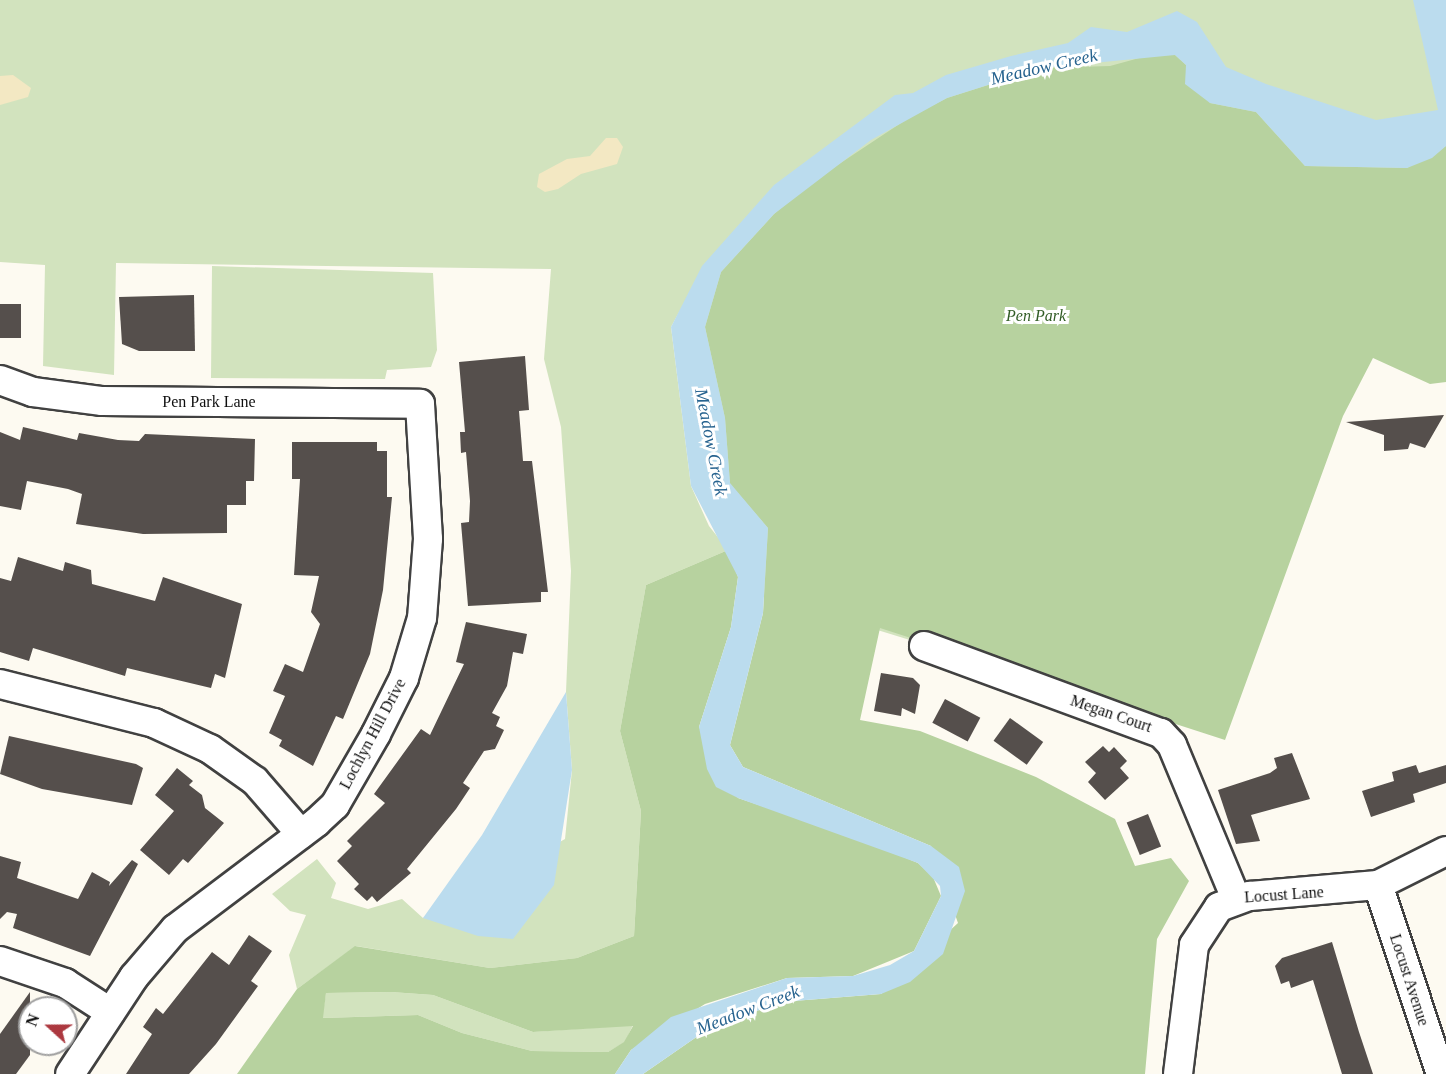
<!DOCTYPE html>
<html>
<head>
<meta charset="utf-8">
<style>
	body { margin:0 }
	#map { position:relative; width:1446px; height:1074px; overflow:hidden; background:#fdfaf1; font-family:"Times New Roman",serif }
	div>[style] { position:absolute }
	[style*='--x'] { left:calc(var(--x)*1px); top:calc(var(--y)*1px); width:calc(var(--w)*1px); rotate:calc(var(--a)*1deg) }
	.green>* { inset:0; background:#d2e3be }
	.forest>* { inset:0; background:#b7d29f }
	.sand>* { inset:0; background:#f3e8c3 }
	.water>* { inset:0; background:#bbdcee }
	.building>* { inset:0; background:#554f4c; transform-origin:0 0 }
	.roads { filter:drop-shadow(2px 0 #414141) drop-shadow(-2px 0 #414141) drop-shadow(0 2px #414141) drop-shadow(0 -2px #414141) }
	.minor>* { height:28px; margin:-14px; padding:0 14px; transform-origin:14px; border-radius:14px; background:#fff }
	span { translate:-50% -50%; white-space:nowrap; text-align:center; line-height:1.15; -webkit-text-stroke:6px #fff; paint-order:stroke }
	.park-label { font-size:16px; color:#325d26; font-style:italic }
	.street-label { font-size:16px; color:#0e0e0e }
	.water-label { font-size:18px; color:#27638f; font-style:italic }
	.north { position:absolute; left:18px; top:996px; width:60px; height:60px; box-sizing:border-box; background:#fff; border:2px solid #9f9f9f; border-radius:50%; rotate:291deg; font-size:16px; font-weight:700; line-height:24px; text-align:center; color:#0e0e0e }
	.north::after { content:''; display:block; margin:auto; width:21px; height:27px; background:#ac383f; clip-path:polygon(50% 0,100% 100%,50% 72%,0 100%) }
</style>
</head>
<body>
<div id="map">
	<div class="green">
		<div style="clip-path:polygon(0 0,1446px 0,1446px 179px,1199px 729px,744px 589px,683px 305px,671px 327px,691px 486px,709px 526px,728px 550px,646px 585px,620px 731px,641px 811px,634px 936px,577px 958px,490px 968px,356px 946px,297px 989px,289px 955px,306px 915px,290px 911px,272px 894px,317px 859px,336px 883px,331px 898px,368px 909px,402px 899px,423px 918px,565px 839px,572px 770px,566px 692px,571px 571px,561px 427px,544px 359px,551px 269px,116px 263px,114px 375px,43px 366px,45px 265px,0 262px)"></div>
		<div style="clip-path:polygon(212px 266px,433px 273px,437px 350px,431px 367px,387px 370px,385px 379px,211px 378px)"></div>
		<div style="clip-path:polygon(391px 992px,433px 995px,533px 1032px,633px 1025px,625px 1042px,608px 1052px,532px 1051px,462px 1033px,418px 1015px,322px 1018px,326px 993px)"></div>
	</div>
	<div class="forest">
		<div style="clip-path:polygon(1154px 54px,1175px 55px,1186px 65px,1210px 103px,1256px 112px,1305px 166px,1407px 168px,1446px 146px,1446px 382px,1430px 384px,1373px 358px,1343px 416px,1225px 740px,880px 628px,860px 720px,920px 731px,1036px 777px,1115px 819px,1135px 866px,1171px 858px,1189px 881px,1157px 939px,1145px 1074px,643px 1074px,708px 1029px,781px 1002px,881px 994px,958px 923px,931px 846px,743px 767px,730px 745px,763px 613px,768px 528px,730px 484px,725px 418px,705px 327px,721px 272px,774px 214px,815px 180px,910px 117px,947px 98px,1042px 68px,1110px 66px)"></div>
		<div style="clip-path:polygon(evenodd,728px 550px,738px 577px,731px 627px,699px 727px,738px 798px,858px 838px,918px 863px,933px 877px,941px 896px,914px 951px,853px 976px,787px 978px,705px 1004px,631px 1050px,615px 1074px,237px 1074px,297px 989px,355px 946px,490px 968px,577px 958px,634px 936px,641px 811px,620px 731px,646px 585px,728px 550px,391px 992px,433px 995px,533px 1032px,633px 1026px,624px 1042px,608px 1052px,532px 1051px,462px 1033px,418px 1015px,323px 1018px,326px 993px,391px 992px)"></div>
	</div>
	<div class="sand">
		<div style="clip-path:polygon(13px 75px,31px 88px,28px 97px,0 105px,0 76px)"></div>
		<div style="clip-path:polygon(606px 138px,617px 138px,623px 147px,617px 164px,581px 174px,558px 189px,545px 192px,537px 187px,539px 174px,567px 159px,590px 156px)"></div>
	</div>
	<div class="water">
		<div style="clip-path:polygon(1413px 0,1446px 0,1446px 146px,1432px 158px,1407px 168px,1305px 166px,1256px 112px,1210px 103px,1185px 84px,1186px 65px,1175px 55px,1042px 68px,947px 98px,871px 140px,774px 214px,721px 272px,705px 327px,725px 418px,730px 483px,768px 528px,763px 613px,730px 745px,743px 767px,931px 846px,959px 867px,965px 891px,943px 954px,910px 982px,881px 994px,781px 1002px,708px 1029px,643px 1074px,615px 1074px,631px 1050px,671px 1017px,787px 978px,853px 976px,890px 965px,914px 951px,941px 896px,940px 886px,918px 863px,738px 798px,716px 787px,707px 769px,699px 727px,731px 627px,738px 577px,691px 486px,671px 327px,702px 266px,774px 185px,895px 95px,913px 93px,946px 75px,1011px 56px,1068px 43px,1091px 27px,1127px 32px,1177px 11px,1197px 22px,1226px 67px,1266px 84px,1376px 120px,1438px 110px)"></div>
		<div style="clip-path:polygon(566px 692px,572px 770px,554px 885px,513px 939px,478px 936px,423px 918px,482px 835px)"></div>
	</div>
	<div class="building">
		<div style="clip-path:polygon(194px 295px,195px 351px,139px 351px,122px 344px,119px 297px)"></div>
		<div style="left:0;top:304px;width:21px;height:34px"></div>
		<div style="clip-path:polygon(525px 356px,529px 410px,519px 411px,523px 461px,532px 461px,548px 592px,541px 592px,541px 602px,468px 606px,461px 523px,469px 522px,470px 501px,466px 452px,461px 453px,460px 432px,465px 432px,459px 362px)"></div>
		<div style="clip-path:polygon(1444px 415px,1425px 448px,1410px 443px,1408px 449px,1384px 451px,1384px 435px,1346px 422px)"></div>
		<div style="clip-path:polygon(23px 427px,77px 440px,79px 433px,118px 440px,139px 441px,145px 434px,255px 439px,254px 481px,246px 481px,246px 505px,227px 505px,227px 533px,143px 534px,76px 524px,82px 494px,68px 489px,27px 481px,21px 510px,0 506px,0 432px,20px 440px)"></div>
		<div style="clip-path:polygon(292px 442px,377px 442px,377px 451px,387px 451px,387px 497px,392px 497px,383px 590px,370px 654px,343px 719px,336px 716px,313px 766px,279px 746px,282px 740px,269px 733px,285px 696px,273px 691px,285px 664px,303px 672px,320px 624px,311px 612px,319px 576px,294px 575px,300px 479px,292px 479px)"></div>
		<div style="clip-path:polygon(18px 557px,63px 571px,65px 562px,91px 570px,92px 584px,155px 601px,163px 577px,242px 604px,225px 678px,215px 674px,211px 688px,127px 668px,125px 676px,33px 648px,29px 661px,0 652px,0 578px,11px 581px)"></div>
		<div style="clip-path:polygon(466px 622px,527px 634px,523px 654px,513px 652px,507px 686px,492px 713px,500px 717px,496px 726px,504px 730px,495px 749px,484px 751px,463px 783px,470px 788px,456px 809px,407px 869px,411px 873px,377px 902px,372px 896px,367px 901px,354px 889px,359px 884px,337px 861px,352px 846px,347px 841px,385px 803px,374px 794px,421px 729px,430px 735px,464px 664px,456px 662px)"></div>
		<div style="clip-path:polygon(881px 673px,913px 678px,920px 685px,915px 714px,902px 708px,901px 716px,874px 711px)"></div>
		<div style="left:945px;top:699px;width:40px;height:27px;rotate:28deg"></div>
		<div style="left:1010px;top:718px;width:41px;height:28px;rotate:36deg"></div>
		<div style="clip-path:polygon(9px 736px,136px 764px,143px 768px,132px 805px,42px 789px,0 774px)"></div>
		<div style="clip-path:polygon(1103px 746px,1109px 752px,1114px 747px,1127px 761px,1120px 768px,1129px 778px,1105px 800px,1088px 782px,1096px 773px,1085px 762px)"></div>
		<div style="clip-path:polygon(1292px 753px,1310px 799px,1251px 815px,1260px 841px,1236px 844px,1218px 790px,1270px 773px,1277px 768px,1274px 758px)"></div>
		<div style="clip-path:polygon(1416px 765px,1419px 773px,1446px 765px,1446px 783px,1413px 794px,1415px 802px,1371px 817px,1362px 791px,1394px 781px,1392px 772px)"></div>
		<div style="clip-path:polygon(177px 768px,193px 781px,189px 785px,202px 795px,205px 808px,224px 823px,188px 863px,183px 859px,169px 875px,140px 850px,174px 811px,155px 795px)"></div>
		<div style="left:1148px;top:814px;width:35px;height:23px;rotate:68deg"></div>
		<div style="clip-path:polygon(0 856px,21px 862px,17px 878px,78px 899px,92px 872px,110px 882px,109px 886px,132px 860px,138px 864px,90px 956px,13px 928px,17px 914px,7px 912px,0 919px)"></div>
		<div style="clip-path:polygon(249px 935px,272px 951px,251px 981px,258px 986px,216px 1044px,189px 1074px,126px 1074px,152px 1034px,143px 1027px,156px 1008px,163px 1014px,212px 952px,229px 965px)"></div>
		<div style="clip-path:polygon(1332px 942px,1359px 1032px,1373px 1074px,1342px 1074px,1313px 980px,1291px 988px,1289px 981px,1281px 984px,1275px 966px,1282px 958px)"></div>
		<div style="clip-path:polygon(30px 992px,30px 1055px,16px 1074px,0 1074px,0 1034px)"></div>
	</div>
	<div class="roads">
		<div class="minor">
			<div style="--x:0;--y:380;--w:35;--a:20"></div>
			<div style="--x:33;--y:392;--w:70;--a:7.4"></div>
			<div style="--x:102;--y:401;--w:318;--a:0.5"></div>
			<div style="--x:420;--y:404;--w:135;--a:86.6"></div>
			<div style="--x:428;--y:539;--w:79;--a:94.3"></div>
			<div style="--x:422;--y:618;--w:63;--a:106.7"></div>
			<div style="--x:404;--y:678;--w:63;--a:116.6"></div>
			<div style="--x:376;--y:734;--w:82;--a:120"></div>
			<div style="--x:335;--y:805;--w:25;--a:137"></div>
			<div style="--x:317;--y:822;--w:178;--a:143"></div>
			<div style="--x:175;--y:929;--w:63;--a:130.5"></div>
			<div style="--x:134;--y:977;--w:116;--a:123.4"></div>
			<div style="--x:924;--y:646;--w:252;--a:20.2"></div>
			<div style="--x:1161;--y:733;--w:16;--a:47"></div>
			<div style="--x:1172;--y:745;--w:167;--a:67.4"></div>
			<div style="--x:0;--y:684;--w:159;--a:14.2"></div>
			<div style="--x:154;--y:723;--w:62;--a:24.9"></div>
			<div style="--x:210;--y:749;--w:55;--a:35.4"></div>
			<div style="--x:255;--y:781;--w:70;--a:49"></div>
			<div style="--x:1378;--y:885;--w:199;--a:71.6"></div>
			<div style="--x:0;--y:961;--w:69;--a:18.7"></div>
			<div style="--x:65;--y:983;--w:54;--a:32.8"></div>
			<div style="--x:1178;--y:1074;--w:130;--a:-82.9"></div>
			<div style="--x:1194;--y:945;--w:45;--a:-56.7"></div>
			<div style="--x:1219;--y:907;--w:33;--a:-20"></div>
			<div style="--x:1250;--y:896;--w:128;--a:-4.9"></div>
			<div style="--x:1378;--y:885;--w:76;--a:-26.6"></div>
		</div>
	</div>
	<div class="park-label">
		<span style="left:1036px;top:316px">Pen Park</span>
	</div>
	<div class="street-label">
		<span style="left:209px;top:402px">Pen Park Lane</span>
		<span style="left:1111px;top:714px;rotate:19deg">Megan Court</span>
		<span style="left:373px;top:734px;rotate:-62deg">Lochlyn Hill Drive</span>
		<span style="left:1284px;top:895px;rotate:-4deg">Locust Lane</span>
		<span style="left:1409px;top:980px;rotate:72deg">Locust Avenue</span>
	</div>
	<div class="water-label">
		<span style="left:1044px;top:67px;rotate:-13deg">Meadow Creek</span>
		<span style="left:711px;top:442px;rotate:79deg">Meadow Creek</span>
		<span style="left:748px;top:1010px;rotate:-21deg">Meadow Creek</span>
	</div>
	<div class="north">N</div>
</div>
</body>
</html>
